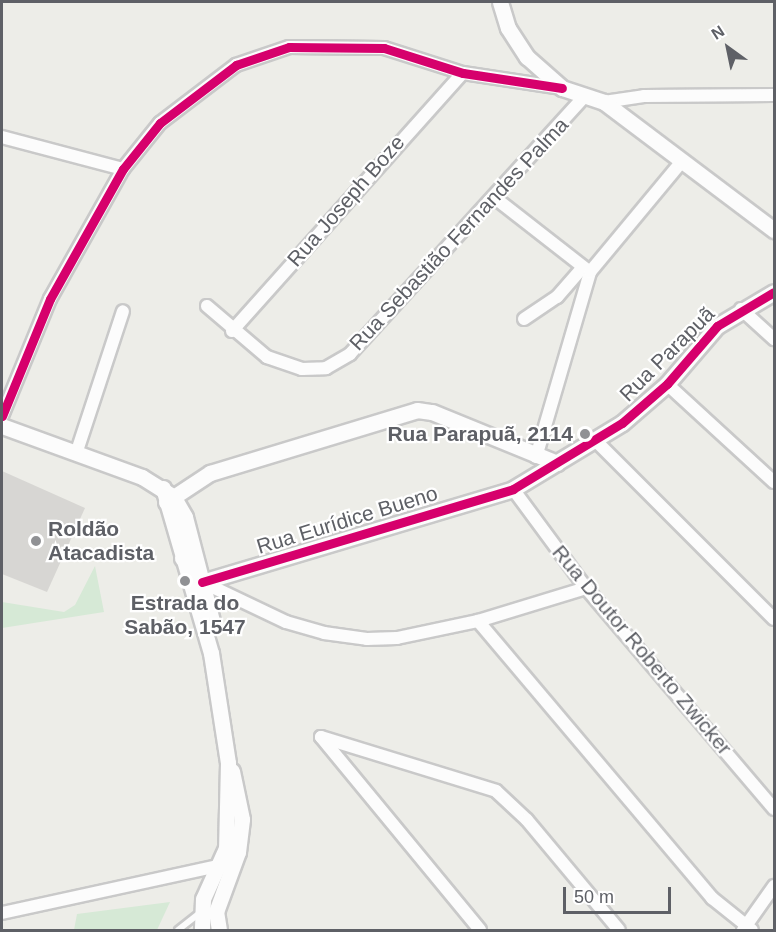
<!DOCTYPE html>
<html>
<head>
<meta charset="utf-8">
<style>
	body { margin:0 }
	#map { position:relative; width:776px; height:932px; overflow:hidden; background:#edede8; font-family:Helvetica,sans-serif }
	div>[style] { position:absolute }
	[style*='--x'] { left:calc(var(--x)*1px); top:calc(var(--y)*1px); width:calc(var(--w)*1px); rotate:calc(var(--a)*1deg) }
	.green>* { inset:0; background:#d6e9d6 }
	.building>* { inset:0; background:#d7d6d3 }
	.roads { filter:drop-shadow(2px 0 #c9c9c9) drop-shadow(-2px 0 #c9c9c9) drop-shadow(0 2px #c9c9c9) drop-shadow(0 -2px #c9c9c9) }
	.service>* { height:6px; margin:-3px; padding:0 3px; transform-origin:3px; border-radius:3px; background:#fcfcfc }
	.minor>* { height:12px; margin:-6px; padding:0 6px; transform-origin:6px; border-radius:6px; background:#fcfcfc }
	.tertiary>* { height:15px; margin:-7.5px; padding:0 7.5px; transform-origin:7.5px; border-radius:7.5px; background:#fcfcfc }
	.cycleway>* { height:9px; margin:-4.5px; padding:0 4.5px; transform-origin:4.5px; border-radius:4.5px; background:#d6006c }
	.dots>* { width:16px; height:16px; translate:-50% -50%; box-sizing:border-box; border:3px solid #fff; border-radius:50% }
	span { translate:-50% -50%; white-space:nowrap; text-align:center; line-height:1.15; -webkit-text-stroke:4.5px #fff; paint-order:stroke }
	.street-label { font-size:21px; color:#5e6066 }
	.poi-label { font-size:21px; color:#5e6066; font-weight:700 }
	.right { translate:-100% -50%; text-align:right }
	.left { translate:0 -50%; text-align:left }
	.frame { position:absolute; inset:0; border:3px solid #5e6066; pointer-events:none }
	.north { position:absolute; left:698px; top:18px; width:60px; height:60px; -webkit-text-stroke:4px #fff; paint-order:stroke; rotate:327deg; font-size:16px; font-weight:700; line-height:24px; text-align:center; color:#5e6066 }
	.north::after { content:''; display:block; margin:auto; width:21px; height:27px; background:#5e6066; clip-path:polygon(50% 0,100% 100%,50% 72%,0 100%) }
	.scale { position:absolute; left:563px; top:887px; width:108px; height:27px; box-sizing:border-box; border:3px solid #5e6066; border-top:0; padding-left:8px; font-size:18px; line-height:21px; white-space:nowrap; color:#5e6066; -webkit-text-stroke:4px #fff; paint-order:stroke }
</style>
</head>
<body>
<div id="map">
	<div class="green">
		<div style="clip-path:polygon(95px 566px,104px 612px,2px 628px,2px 602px,64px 612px,75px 605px)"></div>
		<div style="clip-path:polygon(170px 902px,157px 930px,74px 930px,77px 914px)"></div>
	</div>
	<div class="building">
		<div style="clip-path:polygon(2px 471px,85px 508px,47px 592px,2px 574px)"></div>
	</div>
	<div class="roads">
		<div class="service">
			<div style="--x:178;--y:930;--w:31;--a:-38"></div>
		</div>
		<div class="minor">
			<div style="--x:604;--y:102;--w:40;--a:-8.5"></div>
			<div style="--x:644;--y:96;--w:130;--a:-0.4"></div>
			<div style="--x:2;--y:137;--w:125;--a:14.8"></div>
			<div style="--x:495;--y:198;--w:120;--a:37.9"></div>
			<div style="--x:207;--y:306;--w:79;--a:40.4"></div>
			<div style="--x:267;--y:357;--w:37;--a:19"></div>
			<div style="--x:302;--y:369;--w:24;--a:-2"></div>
			<div style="--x:326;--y:368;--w:28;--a:-30"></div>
			<div style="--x:350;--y:354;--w:348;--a:-47.7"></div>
			<div style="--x:741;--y:309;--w:45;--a:42.3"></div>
			<div style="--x:524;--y:319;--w:40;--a:-34"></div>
			<div style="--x:557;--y:297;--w:38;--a:-49"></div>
			<div style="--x:232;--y:331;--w:346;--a:-48.2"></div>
			<div style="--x:667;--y:384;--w:145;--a:42.5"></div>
			<div style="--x:2;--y:416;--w:126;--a:-67.7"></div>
			<div style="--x:50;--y:299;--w:149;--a:-60.7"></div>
			<div style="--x:123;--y:169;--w:59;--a:-51.2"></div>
			<div style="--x:160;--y:123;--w:96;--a:-37.3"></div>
			<div style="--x:236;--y:65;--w:56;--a:-18.8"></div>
			<div style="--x:289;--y:47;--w:95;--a:0.6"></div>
			<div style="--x:384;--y:48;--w:83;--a:17.6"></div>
			<div style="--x:463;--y:73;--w:100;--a:8.6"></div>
			<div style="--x:595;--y:440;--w:253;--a:45"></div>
			<div style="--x:77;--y:451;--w:147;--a:-71.8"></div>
			<div style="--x:536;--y:457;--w:193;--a:-73.7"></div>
			<div style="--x:590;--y:272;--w:144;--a:-50.3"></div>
			<div style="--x:513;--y:489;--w:123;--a:53.6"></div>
			<div style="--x:586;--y:588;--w:290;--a:49.6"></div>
			<div style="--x:202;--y:582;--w:93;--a:25.5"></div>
			<div style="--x:286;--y:622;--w:40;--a:16"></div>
			<div style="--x:324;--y:633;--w:43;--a:7.9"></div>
			<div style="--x:367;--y:639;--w:30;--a:-2"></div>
			<div style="--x:397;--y:638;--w:83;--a:-11.9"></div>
			<div style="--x:478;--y:621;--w:113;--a:-17"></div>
			<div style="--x:478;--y:621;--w:363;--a:49.8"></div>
			<div style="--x:712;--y:898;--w:51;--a:38.7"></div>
			<div style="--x:321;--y:737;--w:183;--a:17.1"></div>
			<div style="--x:496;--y:791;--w:42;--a:43.1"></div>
			<div style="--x:527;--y:820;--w:143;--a:50.1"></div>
			<div style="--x:321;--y:737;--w:250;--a:50.5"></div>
			<div style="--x:2;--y:913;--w:225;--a:-12.3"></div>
			<div style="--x:743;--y:930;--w:54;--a:-54.8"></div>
		</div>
		<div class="tertiary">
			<div style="--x:500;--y:2;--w:27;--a:73"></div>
			<div style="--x:508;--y:28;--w:35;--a:57"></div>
			<div style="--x:527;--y:57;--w:47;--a:41.5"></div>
			<div style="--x:562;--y:88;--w:44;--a:18.4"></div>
			<div style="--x:604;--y:102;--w:213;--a:37"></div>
			<div style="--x:2;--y:426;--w:149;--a:20"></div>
			<div style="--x:142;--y:477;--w:36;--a:32"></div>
			<div style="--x:173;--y:496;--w:24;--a:60"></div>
			<div style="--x:185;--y:517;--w:107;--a:75.4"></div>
			<div style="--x:163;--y:488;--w:172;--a:73.8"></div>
			<div style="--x:211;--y:653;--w:111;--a:81.2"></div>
			<div style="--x:228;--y:763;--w:85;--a:91.3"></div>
			<div style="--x:226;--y:848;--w:56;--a:114.3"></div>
			<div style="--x:203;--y:899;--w:31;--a:92"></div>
			<div style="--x:166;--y:502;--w:53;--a:-33.4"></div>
			<div style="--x:210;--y:473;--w:216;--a:-16.9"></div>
			<div style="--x:417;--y:410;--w:15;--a:8"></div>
			<div style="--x:432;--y:412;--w:135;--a:22.2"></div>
			<div style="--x:182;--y:558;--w:31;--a:50"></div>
			<div style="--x:202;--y:582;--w:325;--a:-16.6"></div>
			<div style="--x:513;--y:489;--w:127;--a:-31.2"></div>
			<div style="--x:622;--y:423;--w:60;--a:-40.9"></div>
			<div style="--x:667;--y:384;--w:77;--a:-49.2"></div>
			<div style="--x:717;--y:326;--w:66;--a:-30.8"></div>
			<div style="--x:219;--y:930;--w:18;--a:-99"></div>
			<div style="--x:216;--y:912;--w:64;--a:-69.9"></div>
			<div style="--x:238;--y:852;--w:33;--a:-83"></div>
			<div style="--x:242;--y:819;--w:49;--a:-101.8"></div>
		</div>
	</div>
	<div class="cycleway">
		<div style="--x:2;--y:416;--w:126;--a:-67.7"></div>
		<div style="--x:50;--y:299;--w:149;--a:-60.7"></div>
		<div style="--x:123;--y:169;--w:59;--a:-51.2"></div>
		<div style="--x:160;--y:123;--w:96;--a:-37.3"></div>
		<div style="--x:236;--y:65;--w:56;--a:-18.8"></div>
		<div style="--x:289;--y:47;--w:95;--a:0.6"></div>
		<div style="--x:384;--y:48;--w:83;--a:17.6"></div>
		<div style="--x:463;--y:73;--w:100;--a:8.6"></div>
		<div style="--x:202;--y:582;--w:325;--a:-16.6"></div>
		<div style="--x:513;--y:489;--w:127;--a:-31.2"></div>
		<div style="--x:622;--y:423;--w:60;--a:-40.9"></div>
		<div style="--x:667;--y:384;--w:77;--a:-49.2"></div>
		<div style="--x:717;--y:326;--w:66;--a:-30.8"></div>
	</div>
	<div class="dots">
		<div style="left:585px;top:434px;background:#909194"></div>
		<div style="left:36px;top:541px;background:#909194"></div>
		<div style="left:185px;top:581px;background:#909194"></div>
	</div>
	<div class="street-label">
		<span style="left:346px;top:201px;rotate:-49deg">Rua Joseph Boze</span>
		<span style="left:459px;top:234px;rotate:-47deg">Rua Sebastião Fernandes Palma</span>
		<span style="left:667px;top:354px;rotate:-45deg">Rua Parapuã</span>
		<span style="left:347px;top:520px;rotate:-17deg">Rua Eurídice Bueno</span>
		<span style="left:642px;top:650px;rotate:50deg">Rua Doutor Roberto Zwicker</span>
	</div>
	<div class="poi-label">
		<span class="right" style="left:573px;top:434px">Rua Parapuã, 2114</span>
		<span class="left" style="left:48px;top:541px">Roldão<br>Atacadista</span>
		<span style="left:185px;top:615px">Estrada do<br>Sabão, 1547</span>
	</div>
	<div class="frame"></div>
	<div class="north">N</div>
	<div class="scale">50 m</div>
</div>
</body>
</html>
